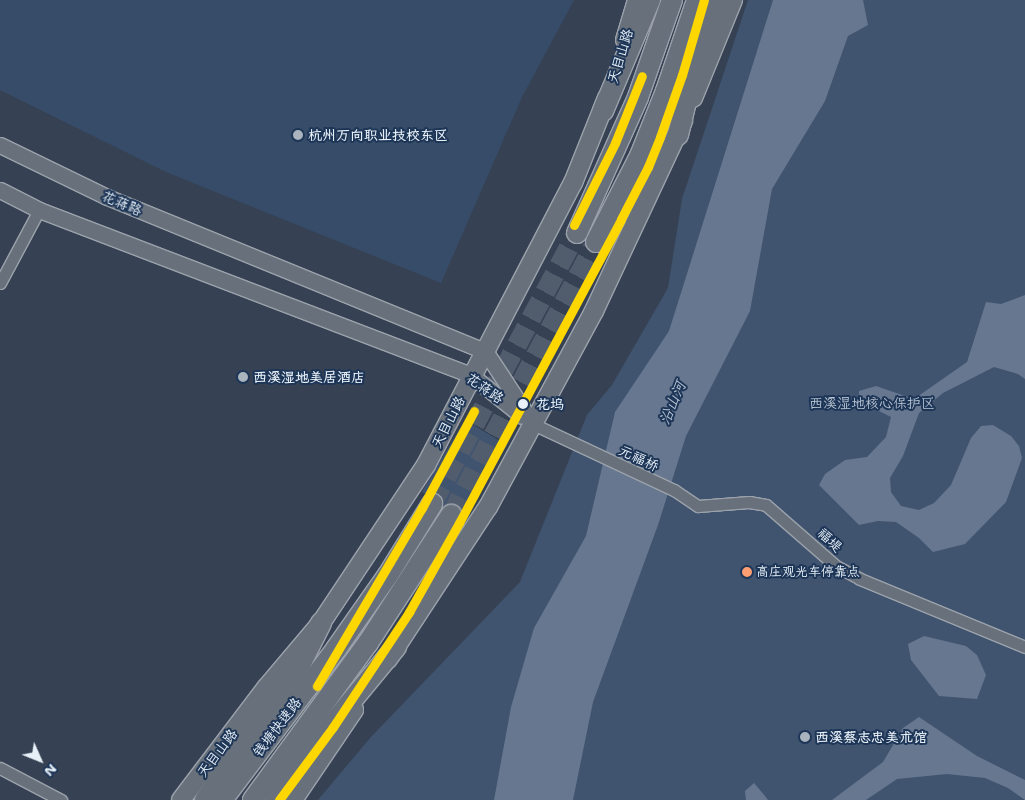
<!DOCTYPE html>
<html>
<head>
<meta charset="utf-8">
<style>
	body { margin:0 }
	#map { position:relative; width:1025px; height:800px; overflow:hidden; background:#364254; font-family:"Shantell Sans","LXGW WenKai TC",sans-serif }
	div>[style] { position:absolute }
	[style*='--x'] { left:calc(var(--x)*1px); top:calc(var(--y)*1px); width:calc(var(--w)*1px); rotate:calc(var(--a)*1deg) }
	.built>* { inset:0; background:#364c68 }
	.green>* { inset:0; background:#405470; transform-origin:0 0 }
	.water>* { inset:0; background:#66778f }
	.highway-tunnel>* { height:20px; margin-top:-10px; transform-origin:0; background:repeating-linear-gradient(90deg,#515c6d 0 20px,transparent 0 30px) }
	.roads { filter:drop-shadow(1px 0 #9ba2ab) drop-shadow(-1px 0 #9ba2ab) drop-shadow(0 1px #9ba2ab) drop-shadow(0 -1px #9ba2ab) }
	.street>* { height:11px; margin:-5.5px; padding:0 5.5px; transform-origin:5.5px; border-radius:5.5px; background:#68717b }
	.secondary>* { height:15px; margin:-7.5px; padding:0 7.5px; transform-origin:7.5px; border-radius:7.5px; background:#68717b }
	.primary>* { height:18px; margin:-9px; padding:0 9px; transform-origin:9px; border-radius:9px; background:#68717b }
	.highway>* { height:20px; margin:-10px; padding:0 10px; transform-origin:10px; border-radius:10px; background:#68717b }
	.metro-1>* { height:9px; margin:-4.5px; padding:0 4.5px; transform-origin:4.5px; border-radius:4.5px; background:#ffd700 }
	.dots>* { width:14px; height:14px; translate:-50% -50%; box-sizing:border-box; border:2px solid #1d3557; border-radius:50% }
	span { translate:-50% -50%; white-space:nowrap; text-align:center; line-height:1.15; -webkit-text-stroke:4px #1d3557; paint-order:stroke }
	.bus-label { font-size:13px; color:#e8f1f8 }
	.left { translate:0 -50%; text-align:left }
	.street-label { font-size:14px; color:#e8f1f8 }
	.poi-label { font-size:14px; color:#e8f1f8; font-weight:700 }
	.park-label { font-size:14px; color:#b6c3d0 }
	.stop-label { font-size:14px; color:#e8f1f8; font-weight:700 }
	.water-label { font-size:15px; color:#b6c2d0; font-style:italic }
	.north { position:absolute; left:15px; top:735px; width:50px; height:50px; -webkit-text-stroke:4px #1d3557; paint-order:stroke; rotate:134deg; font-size:14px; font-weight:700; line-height:20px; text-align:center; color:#e8f1f8 }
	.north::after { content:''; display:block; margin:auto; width:18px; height:22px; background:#e8f1f8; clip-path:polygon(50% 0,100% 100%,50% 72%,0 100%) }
</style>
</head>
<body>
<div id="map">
	<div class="built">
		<div style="clip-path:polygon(0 0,574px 0,522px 97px,441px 283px,166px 172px,0 90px)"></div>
	</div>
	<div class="green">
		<div style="clip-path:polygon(748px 0,1025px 0,1025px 800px,318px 800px,371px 737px,520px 582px,587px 415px,612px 385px,668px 288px,682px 199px)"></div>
		<div style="left:465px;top:420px;width:49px;height:84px;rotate:31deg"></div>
	</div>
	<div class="water">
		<div style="clip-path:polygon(773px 0,863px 0,868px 25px,848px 36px,825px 101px,772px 189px,750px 311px,686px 436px,658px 525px,593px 702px,573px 800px,494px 800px,511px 707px,534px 628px,586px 536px,615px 412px,669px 331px)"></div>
		<div style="clip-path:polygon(1025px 295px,1025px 379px,1018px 374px,994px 367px,943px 393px,919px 413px,903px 456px,890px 478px,891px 492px,901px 506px,919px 510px,934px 503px,951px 485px,971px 438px,981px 426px,993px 425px,1011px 436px,1019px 446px,1022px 458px,1006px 502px,965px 544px,933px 552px,919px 538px,896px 522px,878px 521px,859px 525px,819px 485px,825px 474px,845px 460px,867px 457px,886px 437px,891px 417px,859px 401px,859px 391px,876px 386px,914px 399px,967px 362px,986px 302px,1001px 304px)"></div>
		<div style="clip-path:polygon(924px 636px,966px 646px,977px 655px,986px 675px,977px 699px,939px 696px,911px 660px,908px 644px)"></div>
		<div style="clip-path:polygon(919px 717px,977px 756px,1025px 780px,1025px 800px,1008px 788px,985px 778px,947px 774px,897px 779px,866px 800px,832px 800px,883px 762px,903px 728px)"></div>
		<div style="clip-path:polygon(754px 783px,765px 796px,768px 800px,746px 800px,745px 791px)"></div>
	</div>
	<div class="highway-tunnel">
		<div style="--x:432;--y:504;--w:307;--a:-61.9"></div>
		<div style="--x:451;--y:515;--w:309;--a:-62"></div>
	</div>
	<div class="roads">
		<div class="street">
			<div style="--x:0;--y:283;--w:83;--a:-61.9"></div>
			<div style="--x:533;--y:424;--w:156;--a:25.1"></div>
			<div style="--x:674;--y:490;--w:29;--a:34"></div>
			<div style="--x:698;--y:506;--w:51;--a:-4.5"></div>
			<div style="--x:749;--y:502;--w:17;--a:10"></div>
			<div style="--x:766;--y:505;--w:93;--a:41.1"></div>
			<div style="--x:836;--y:566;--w:27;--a:28"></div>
			<div style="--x:860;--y:579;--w:178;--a:22.4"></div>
			<div style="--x:0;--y:768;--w:69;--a:27.7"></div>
		</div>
		<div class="secondary">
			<div style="--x:0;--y:145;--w:119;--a:25.9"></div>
			<div style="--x:107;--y:197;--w:408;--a:22.2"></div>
			<div style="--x:485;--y:351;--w:87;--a:56.7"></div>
			<div style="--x:0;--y:190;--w:44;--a:27.1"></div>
			<div style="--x:39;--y:210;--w:462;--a:20.9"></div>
			<div style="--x:471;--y:375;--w:65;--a:38.8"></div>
		</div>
		<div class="primary">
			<div style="--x:625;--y:40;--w:42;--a:-73.3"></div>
			<div style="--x:693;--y:98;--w:106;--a:-67.8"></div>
			<div style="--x:388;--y:659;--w:182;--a:-56.7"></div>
			<div style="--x:488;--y:507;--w:223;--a:-61.6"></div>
			<div style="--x:594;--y:311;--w:210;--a:-64.9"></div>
			<div style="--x:181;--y:800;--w:141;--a:-52.8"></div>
			<div style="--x:266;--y:688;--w:85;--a:-49.8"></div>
			<div style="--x:321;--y:623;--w:190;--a:-56.4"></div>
			<div style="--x:426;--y:465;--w:318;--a:-62.5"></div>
			<div style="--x:573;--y:183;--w:92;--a:-68.2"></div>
			<div style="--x:293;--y:800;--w:109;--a:-55.9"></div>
		</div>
		<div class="highway">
			<div style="--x:603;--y:111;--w:121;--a:-67.1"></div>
			<div style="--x:678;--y:135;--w:98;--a:-76.4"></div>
			<div style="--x:701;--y:40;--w:42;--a:-72"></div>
			<div style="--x:577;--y:233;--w:149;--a:-65.8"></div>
			<div style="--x:638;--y:97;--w:103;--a:-70.7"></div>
			<div style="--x:596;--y:242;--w:97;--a:-62.9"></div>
			<div style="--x:640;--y:156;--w:70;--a:-68.2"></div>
			<div style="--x:666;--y:91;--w:96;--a:-71.2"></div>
			<div style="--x:205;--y:800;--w:158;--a:-54.5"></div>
			<div style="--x:297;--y:671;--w:54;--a:-63.4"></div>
			<div style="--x:222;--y:800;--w:189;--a:-52.9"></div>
			<div style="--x:336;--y:649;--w:90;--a:-54.9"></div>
			<div style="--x:388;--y:575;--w:84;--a:-58.2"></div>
			<div style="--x:253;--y:800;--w:195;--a:-53.8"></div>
			<div style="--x:368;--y:643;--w:153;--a:-57"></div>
			<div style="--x:276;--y:800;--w:77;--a:-54"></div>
			<div style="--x:321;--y:738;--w:118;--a:-50.5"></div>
		</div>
	</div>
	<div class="metro-1">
		<div style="--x:574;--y:225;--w:92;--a:-63.4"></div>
		<div style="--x:615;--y:143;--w:72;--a:-68.1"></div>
		<div style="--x:317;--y:686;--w:207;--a:-59.5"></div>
		<div style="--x:422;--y:508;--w:110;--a:-61.8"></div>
		<div style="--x:279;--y:800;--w:91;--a:-53.5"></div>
		<div style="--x:333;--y:727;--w:138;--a:-56.5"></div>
		<div style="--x:409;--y:612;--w:102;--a:-60.7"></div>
		<div style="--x:459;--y:523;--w:344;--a:-61.9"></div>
		<div style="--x:621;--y:219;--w:59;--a:-62.6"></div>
		<div style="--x:648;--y:167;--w:32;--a:-68"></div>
		<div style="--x:660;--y:137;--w:66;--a:-70.5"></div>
		<div style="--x:682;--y:75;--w:78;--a:-73.7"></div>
	</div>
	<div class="dots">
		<div style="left:298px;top:135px;background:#aab4bf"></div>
		<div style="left:243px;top:377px;background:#aab4bf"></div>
		<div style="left:523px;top:404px;background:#e8f1f8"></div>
		<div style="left:747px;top:572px;background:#fd9f72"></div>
		<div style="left:805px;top:737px;background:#aab4bf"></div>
	</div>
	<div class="bus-label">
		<span class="left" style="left:756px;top:572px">高庄观光车停靠点</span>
	</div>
	<div class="street-label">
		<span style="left:620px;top:56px;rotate:-73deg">天目山路</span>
		<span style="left:122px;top:203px;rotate:23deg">花蒋路</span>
		<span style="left:485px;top:388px;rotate:35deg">花蒋路</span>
		<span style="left:448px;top:422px;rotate:-63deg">天目山路</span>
		<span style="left:639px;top:458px;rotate:25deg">元福桥</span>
		<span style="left:830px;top:540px;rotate:43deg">福堤</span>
		<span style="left:277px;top:727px;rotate:-53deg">钱塘快速路</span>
		<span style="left:217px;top:753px;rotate:-53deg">天目山路</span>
	</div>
	<div class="poi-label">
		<span class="left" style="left:308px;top:135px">杭州万向职业技校东区</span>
		<span class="left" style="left:253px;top:377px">西溪湿地美居酒店</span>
		<span class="left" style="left:815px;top:737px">西溪蔡志忠美术馆</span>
	</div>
	<div class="park-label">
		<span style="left:872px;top:403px">西溪湿地核心保护区</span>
	</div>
	<div class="stop-label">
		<span class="left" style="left:536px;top:404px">花坞</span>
	</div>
	<div class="water-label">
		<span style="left:673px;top:403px;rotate:-67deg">沿山河</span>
	</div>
	<div class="north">N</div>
</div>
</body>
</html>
